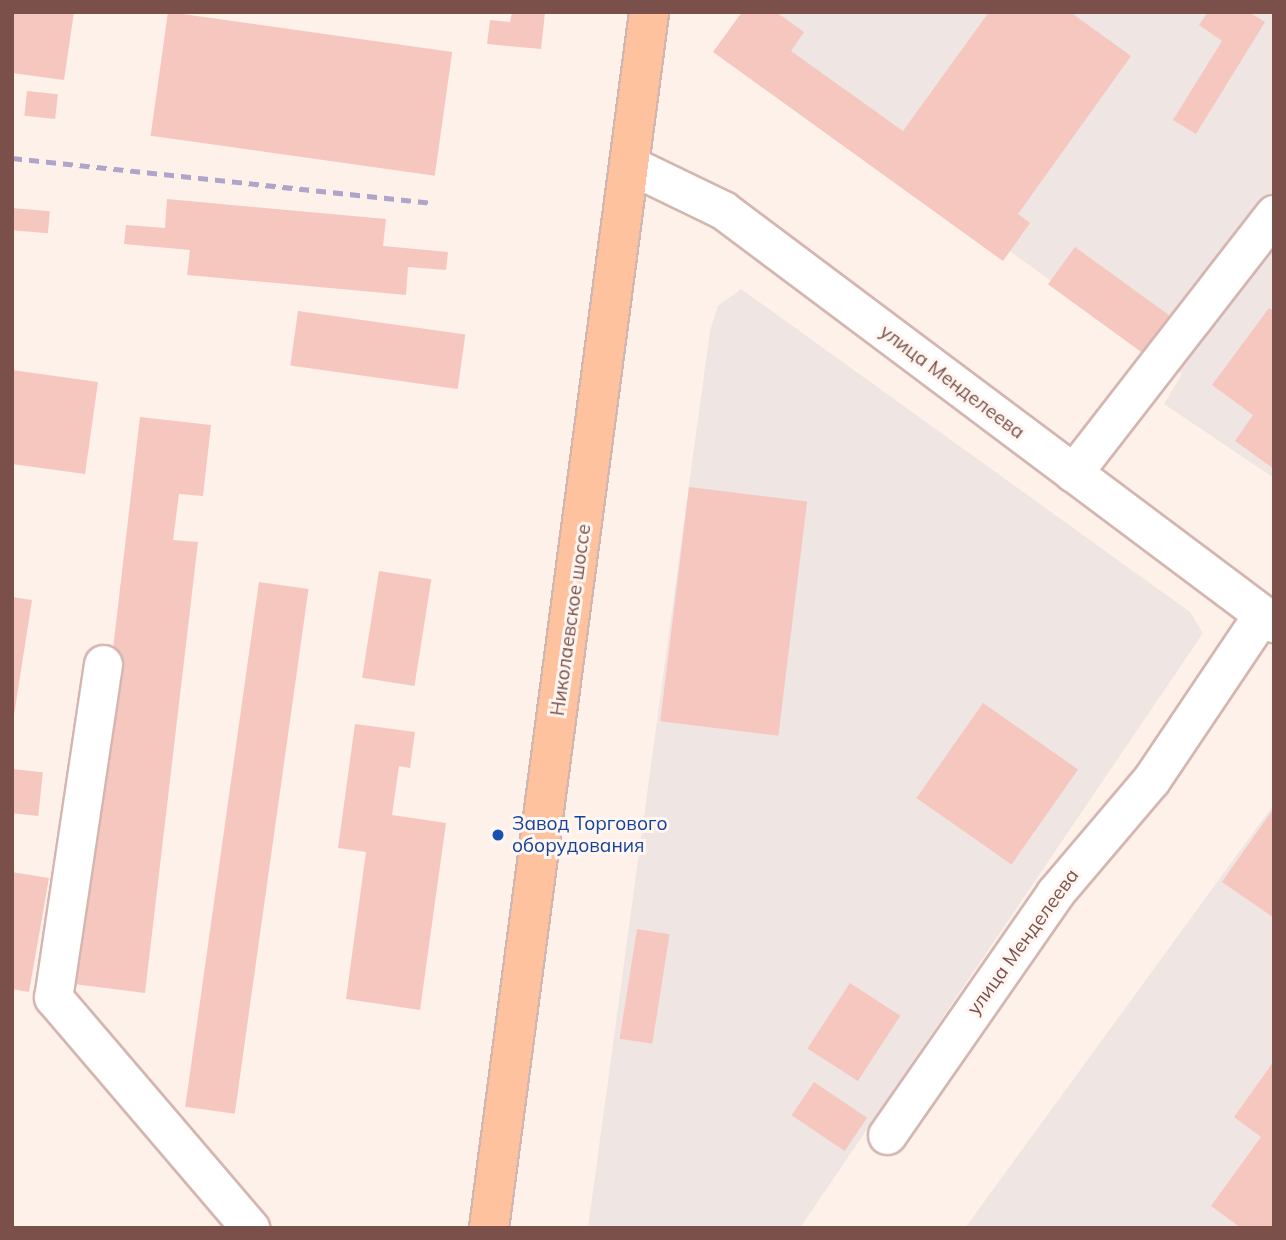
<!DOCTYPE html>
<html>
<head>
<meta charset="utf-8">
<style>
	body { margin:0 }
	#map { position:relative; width:1286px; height:1240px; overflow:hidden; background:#fef1e9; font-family:Mulish,sans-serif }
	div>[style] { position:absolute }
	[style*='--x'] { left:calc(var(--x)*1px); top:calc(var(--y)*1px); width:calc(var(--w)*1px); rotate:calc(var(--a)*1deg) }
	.industrial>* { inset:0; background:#efe5e2 }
	.building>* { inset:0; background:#f5c7bf; transform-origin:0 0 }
	.roads { filter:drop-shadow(2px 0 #d4b6b0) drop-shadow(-2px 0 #d4b6b0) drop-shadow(0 2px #d4b6b0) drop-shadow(0 -2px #d4b6b0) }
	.minor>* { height:37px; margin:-18.5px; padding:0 18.5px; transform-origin:18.5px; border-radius:18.5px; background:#fff }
	.major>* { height:38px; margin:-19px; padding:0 19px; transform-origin:19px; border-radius:19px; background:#ffc29f }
	.rail>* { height:5px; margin-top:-2.5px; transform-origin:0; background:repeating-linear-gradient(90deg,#afa5ca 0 10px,transparent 0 17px) }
	.dots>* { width:19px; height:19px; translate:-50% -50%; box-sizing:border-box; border:4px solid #fff6f1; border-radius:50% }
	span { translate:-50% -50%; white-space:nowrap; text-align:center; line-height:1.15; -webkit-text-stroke:6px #fff6f1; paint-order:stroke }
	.street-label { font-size:19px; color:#7b4f4a }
	.transit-label { font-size:19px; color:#164399 }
	.left { translate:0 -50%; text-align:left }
	.frame { position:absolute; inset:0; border:14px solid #7b4f4a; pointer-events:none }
</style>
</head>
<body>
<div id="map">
	<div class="industrial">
		<div style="clip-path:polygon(751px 12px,1274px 12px,1274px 478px,1164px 404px,1182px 374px,744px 62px)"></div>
		<div style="clip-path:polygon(741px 289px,1190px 612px,1203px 633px,800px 1228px,588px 1228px,710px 331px,718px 306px)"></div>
		<div style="clip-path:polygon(1274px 804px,1274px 1228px,965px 1228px)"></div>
	</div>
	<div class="building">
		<div style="clip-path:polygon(12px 12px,74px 12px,64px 80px,12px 73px)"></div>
		<div style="left:168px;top:12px;width:287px;height:125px;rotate:8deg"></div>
		<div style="clip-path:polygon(512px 12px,545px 12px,541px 49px,487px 44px,490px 20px,510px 22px)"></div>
		<div style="clip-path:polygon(742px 12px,776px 12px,804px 32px,791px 51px,903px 131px,989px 12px,1070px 12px,1131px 56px,1018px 214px,1030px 223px,1003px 261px,713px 52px)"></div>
		<div style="clip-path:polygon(1208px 12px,1249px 12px,1265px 22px,1196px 134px,1173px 120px,1222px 41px,1199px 25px)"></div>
		<div style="left:27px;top:91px;width:31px;height:25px;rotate:6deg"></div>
		<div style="clip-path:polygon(167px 199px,386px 219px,383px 246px,448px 252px,446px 270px,408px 267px,406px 295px,187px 275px,190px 250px,124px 244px,126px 225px,165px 228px)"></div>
		<div style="left:12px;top:208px;width:38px;height:22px;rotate:5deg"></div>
		<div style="left:1075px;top:247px;width:120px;height:46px;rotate:36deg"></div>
		<div style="clip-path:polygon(1269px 308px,1274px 311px,1274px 469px,1235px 441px,1253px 415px,1212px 385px)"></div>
		<div style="left:298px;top:311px;width:169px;height:55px;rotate:8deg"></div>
		<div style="clip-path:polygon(12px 370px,98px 382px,85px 474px,12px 464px)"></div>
		<div style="clip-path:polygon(140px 417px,211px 425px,203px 496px,179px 494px,173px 540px,198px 542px,145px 993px,74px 984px)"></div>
		<div style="left:689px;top:487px;width:119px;height:236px;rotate:7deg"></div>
		<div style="left:379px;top:571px;width:53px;height:108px;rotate:9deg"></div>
		<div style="left:259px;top:582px;width:50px;height:530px;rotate:8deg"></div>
		<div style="clip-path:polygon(12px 597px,32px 600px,14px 715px,12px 715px)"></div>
		<div style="left:983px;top:703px;width:116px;height:116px;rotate:35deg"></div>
		<div style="clip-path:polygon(355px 724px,415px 732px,410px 768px,399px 766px,392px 815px,446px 823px,420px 1010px,346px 999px,366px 852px,338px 848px)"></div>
		<div style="left:12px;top:769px;width:31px;height:44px;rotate:6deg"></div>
		<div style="clip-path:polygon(1274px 808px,1274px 918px,1222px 882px)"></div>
		<div style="clip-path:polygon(12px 872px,49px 878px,29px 992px,12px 989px)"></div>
		<div style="left:637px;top:929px;width:33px;height:111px;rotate:9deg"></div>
		<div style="left:850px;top:983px;width:60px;height:78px;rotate:33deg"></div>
		<div style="clip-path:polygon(1274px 1061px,1274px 1228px,1241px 1228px,1211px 1206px,1261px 1137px,1234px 1117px)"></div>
		<div style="left:814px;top:1082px;width:64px;height:40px;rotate:34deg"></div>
	</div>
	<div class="roads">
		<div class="minor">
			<div style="--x:632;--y:166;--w:101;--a:25.8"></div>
			<div style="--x:723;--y:210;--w:689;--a:36.85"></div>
			<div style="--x:1073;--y:473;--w:328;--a:-52.2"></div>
			<div style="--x:103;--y:664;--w:337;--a:98.5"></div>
			<div style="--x:53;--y:997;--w:304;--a:49.5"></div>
			<div style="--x:887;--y:1135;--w:295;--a:-55.2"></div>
			<div style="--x:1055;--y:893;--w:148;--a:-49.7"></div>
			<div style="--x:1151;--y:780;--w:199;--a:-56.1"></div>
		</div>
		<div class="major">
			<div style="--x:489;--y:1228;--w:1226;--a:-82.5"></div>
		</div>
	</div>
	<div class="rail">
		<div style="--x:12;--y:158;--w:421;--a:6.1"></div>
	</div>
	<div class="dots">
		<div style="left:498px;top:835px;background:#1a4fb4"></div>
	</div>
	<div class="street-label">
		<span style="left:952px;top:382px;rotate:37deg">улица Менделеева</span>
		<span style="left:571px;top:620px;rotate:-82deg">Николаевское шоссе</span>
		<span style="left:1023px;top:942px;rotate:-54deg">улица Менделеева</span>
	</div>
	<div class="transit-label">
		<span class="left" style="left:512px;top:835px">Завод Торгового<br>оборудования</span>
	</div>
	<div class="frame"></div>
</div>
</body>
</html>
